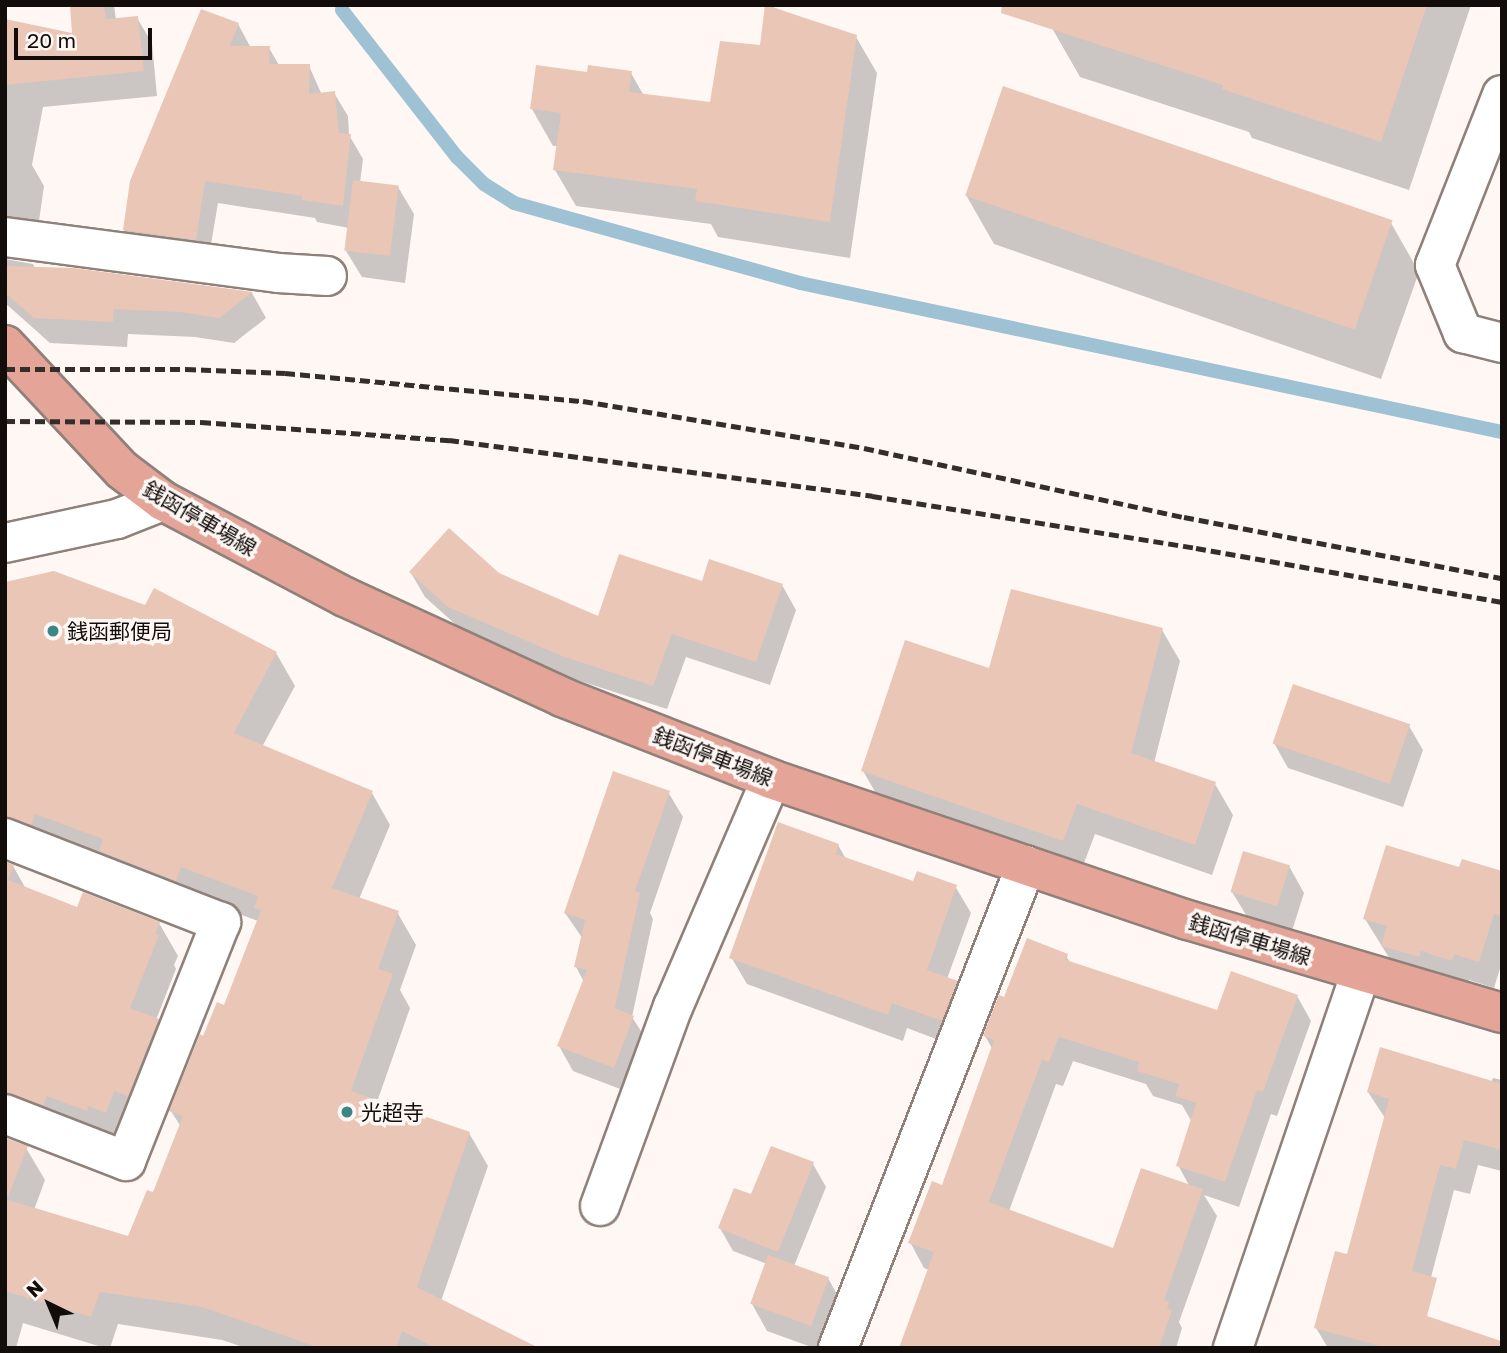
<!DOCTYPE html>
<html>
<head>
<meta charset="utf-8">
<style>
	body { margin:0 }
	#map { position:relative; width:1507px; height:1353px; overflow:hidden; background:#fef7f4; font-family:"Golos Text","Noto Sans JP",sans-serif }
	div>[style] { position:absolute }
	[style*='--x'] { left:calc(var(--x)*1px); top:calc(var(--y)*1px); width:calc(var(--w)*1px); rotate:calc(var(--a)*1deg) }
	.shadow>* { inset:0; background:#0003 }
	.stream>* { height:14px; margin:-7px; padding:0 7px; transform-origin:7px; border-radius:7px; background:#9ec1d3 }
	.building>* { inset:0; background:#e9c6b6; transform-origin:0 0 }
	.roads { filter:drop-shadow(2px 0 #8f817a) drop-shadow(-2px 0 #8f817a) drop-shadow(0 2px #8f817a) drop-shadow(0 -2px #8f817a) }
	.minor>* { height:38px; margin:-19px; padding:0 19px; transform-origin:19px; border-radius:19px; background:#fff }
	.major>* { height:38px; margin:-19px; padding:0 19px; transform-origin:19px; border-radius:19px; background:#e4a498 }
	.rail>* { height:5px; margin-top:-2.5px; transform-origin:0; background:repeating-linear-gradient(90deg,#332e2c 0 10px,transparent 0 15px) }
	.dots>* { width:19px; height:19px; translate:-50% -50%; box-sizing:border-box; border:4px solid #fef7f4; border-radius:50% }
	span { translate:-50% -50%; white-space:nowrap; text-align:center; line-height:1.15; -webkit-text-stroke:7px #fef7f4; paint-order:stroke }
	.street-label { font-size:21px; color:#120d0b }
	.poi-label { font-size:21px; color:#120d0b }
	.left { translate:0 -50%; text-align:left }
	.frame { position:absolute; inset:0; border:7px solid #120d0b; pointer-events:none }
	.north { position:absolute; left:14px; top:1269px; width:70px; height:70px; -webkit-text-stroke:5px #fef7f4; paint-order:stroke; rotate:317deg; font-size:19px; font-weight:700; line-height:28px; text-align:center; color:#120d0b }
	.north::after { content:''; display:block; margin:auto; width:24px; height:32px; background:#120d0b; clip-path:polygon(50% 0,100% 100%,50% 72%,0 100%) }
	.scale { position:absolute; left:14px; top:28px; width:138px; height:32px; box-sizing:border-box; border:4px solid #120d0b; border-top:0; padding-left:9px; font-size:21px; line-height:24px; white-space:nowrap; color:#120d0b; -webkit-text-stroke:5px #fef7f4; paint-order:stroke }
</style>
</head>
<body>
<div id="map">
	<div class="shadow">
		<div style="clip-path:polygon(72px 5px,114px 5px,116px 20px,137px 18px,152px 43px,157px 96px,43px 107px,32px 165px,44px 186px,36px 242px,5px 246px,5px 21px,74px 36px)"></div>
		<div style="clip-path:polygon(767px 5px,856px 37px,877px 73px,850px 258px,718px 237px,711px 224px,576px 206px,555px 170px,558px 146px,553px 146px,532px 109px,589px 74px,631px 73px,644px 96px,712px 104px,761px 47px)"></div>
		<div style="clip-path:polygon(1059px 5px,1471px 5px,1409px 190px,1252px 138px,1249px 132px,1080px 77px,1052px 28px)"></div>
		<div style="clip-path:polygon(238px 24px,251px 48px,269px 48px,279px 65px,309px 66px,322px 95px,334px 93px,348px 116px,349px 135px,363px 159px,360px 183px,398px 187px,414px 214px,405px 283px,362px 277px,346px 251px,349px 228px,317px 222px,315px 218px,218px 203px,208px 262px,138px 253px,124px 230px)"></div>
		<div style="clip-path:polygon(966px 195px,1391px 223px,1419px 272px,1381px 379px,994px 244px)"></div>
		<div style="clip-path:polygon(5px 259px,33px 264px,35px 268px,74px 270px,252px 293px,266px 318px,234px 343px,195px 337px,128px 334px,127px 347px,50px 343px,5px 303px)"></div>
		<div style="clip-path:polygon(411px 573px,498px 575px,599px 618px,703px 583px,782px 585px,796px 610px,770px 685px,686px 657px,667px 709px,577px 680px,464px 632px,425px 597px)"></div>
		<div style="clip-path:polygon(5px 584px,276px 653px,295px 686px,262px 747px,372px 793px,390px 825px,359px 899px,397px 912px,416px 945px,400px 990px,410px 1008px,377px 1102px,469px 1133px,488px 1166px,441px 1301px,502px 1348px,246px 1348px,222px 1340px,118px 1324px,110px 1348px,105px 1348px,23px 1323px,16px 1348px,5px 1348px,5px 1139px,26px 1148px,45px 1180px,34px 1210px,129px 1238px,154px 1195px,181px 1127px,171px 1111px,204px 1038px,225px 1007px,258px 921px,199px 899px,10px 853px,5px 860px)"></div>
		<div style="clip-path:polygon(1162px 630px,1180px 661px,1154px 763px,1215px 784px,1233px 815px,1212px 875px,1095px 834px,1081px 871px,881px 802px,863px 771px,991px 670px)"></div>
		<div style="clip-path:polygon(1409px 726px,1423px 750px,1403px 807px,1288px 768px,1274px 743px)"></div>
		<div style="clip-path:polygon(668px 792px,683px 817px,650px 913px,653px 919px,632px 1017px,648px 1042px,628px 1092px,573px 1071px,559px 1046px,584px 982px,576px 967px,583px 939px,565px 913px)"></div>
		<div style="clip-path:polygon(838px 845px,846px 859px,914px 884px,955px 886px,971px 913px,947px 979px,956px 982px,972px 1009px,957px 1047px,907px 1028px,903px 1041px,747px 984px,731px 957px)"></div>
		<div style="clip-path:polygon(5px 863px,13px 866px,26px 889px,78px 909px,159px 923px,178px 956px,174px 965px,176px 969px,156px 1020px,177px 1053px,124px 1145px,9px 1130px,5px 1135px)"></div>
		<div style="clip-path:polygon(1289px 866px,1304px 893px,1292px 931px,1248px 918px,1232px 892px)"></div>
		<div style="clip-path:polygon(1460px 869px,1502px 873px,1502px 962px,1494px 988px,1469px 980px,1467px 987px,1398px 972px,1365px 919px)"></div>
		<div style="clip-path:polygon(evenodd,1066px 956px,1071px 964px,1218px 1012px,1297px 996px,1311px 1021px,1277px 1116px,1271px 1114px,1239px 1207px,1204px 1195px,1217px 1216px,1179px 1322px,1182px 1328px,1176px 1348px,901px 1348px,929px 1270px,924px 1268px,910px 1242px,943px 1187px,993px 1050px,985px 1036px,1005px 999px,1066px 956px,1073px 1061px,1146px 1084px,1153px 1096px,1182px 1105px,1192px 1122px,1178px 1165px,1190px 1187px,1114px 1250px,1009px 1211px,1056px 1084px,1063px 1086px,1073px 1061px)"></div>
		<div style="clip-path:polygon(1493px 1078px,1502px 1080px,1502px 1171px,1478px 1165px,1470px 1194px,1454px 1190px,1429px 1285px,1365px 1276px,1385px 1118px,1368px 1092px,1491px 1082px)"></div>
		<div style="clip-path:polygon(813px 1164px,826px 1187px,794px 1266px,828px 1278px,843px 1305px,827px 1348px,814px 1348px,767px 1331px,752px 1304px,767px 1264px,733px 1251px,720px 1228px,752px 1196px)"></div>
		<div style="clip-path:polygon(1316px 1328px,1463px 1348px,1328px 1348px)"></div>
	</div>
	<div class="stream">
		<div style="--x:342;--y:10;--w:187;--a:52"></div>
		<div style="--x:457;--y:157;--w:38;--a:45"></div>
		<div style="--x:484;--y:184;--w:36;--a:32"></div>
		<div style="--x:514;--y:203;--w:297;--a:15.6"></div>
		<div style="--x:800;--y:283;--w:718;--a:11.98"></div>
	</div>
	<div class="building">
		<div style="clip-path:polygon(70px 5px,104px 5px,106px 19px,138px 16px,144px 71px,5px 85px,5px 19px,72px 33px)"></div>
		<div style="clip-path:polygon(765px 5px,857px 35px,830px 222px,695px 201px,697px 189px,553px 170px,561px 113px,530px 109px,536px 65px,587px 72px,588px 65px,632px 71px,629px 92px,710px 102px,720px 41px,760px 45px)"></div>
		<div style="clip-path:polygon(1002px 5px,1427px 5px,1381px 142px,1222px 89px,1223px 85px,1001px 13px)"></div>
		<div style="clip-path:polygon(201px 9px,239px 23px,230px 46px,270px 46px,269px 64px,310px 64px,309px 94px,335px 91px,339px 133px,351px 134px,343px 206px,302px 200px,302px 196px,205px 181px,196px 240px,123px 230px,130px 181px)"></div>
		<div style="left:1003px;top:86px;width:412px;height:116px;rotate:19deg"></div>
		<div style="left:353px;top:180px;width:46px;height:71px;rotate:7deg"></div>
		<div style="clip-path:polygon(5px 266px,74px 268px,253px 292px,219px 318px,180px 312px,114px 309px,113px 322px,34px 318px,5px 293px)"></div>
		<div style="clip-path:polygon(449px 528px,499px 573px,598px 616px,619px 554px,702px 581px,709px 559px,783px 584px,756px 662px,672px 634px,653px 686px,562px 656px,448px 607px,409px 572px)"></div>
		<div style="clip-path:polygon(54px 571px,145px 605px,154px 588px,277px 652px,234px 733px,373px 791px,332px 888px,399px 911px,378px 969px,393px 974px,351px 1091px,470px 1132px,417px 1287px,539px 1348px,435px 1348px,402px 1331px,396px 1348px,320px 1348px,202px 1307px,100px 1292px,91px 1317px,5px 1291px,5px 1199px,128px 1236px,147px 1190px,153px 1192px,183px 1116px,169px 1111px,200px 1034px,203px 1036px,217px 1002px,224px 1005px,261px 910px,254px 908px,258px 896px,181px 867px,176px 881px,99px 851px,103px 839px,35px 814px,31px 825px,5px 817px,5px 582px)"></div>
		<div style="clip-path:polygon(1011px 589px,1163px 628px,1131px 753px,1216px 782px,1195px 845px,1077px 804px,1063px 841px,861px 771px,905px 640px,989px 668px)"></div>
		<div style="left:1293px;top:684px;width:124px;height:63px;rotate:19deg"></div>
		<div style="clip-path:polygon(613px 771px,670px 791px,635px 891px,640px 893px,615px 1008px,634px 1016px,614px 1068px,557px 1046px,587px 970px,574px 967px,585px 920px,564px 913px)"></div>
		<div style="clip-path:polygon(778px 822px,839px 844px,836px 854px,913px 881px,917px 871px,957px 885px,927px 970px,958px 981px,942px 1021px,892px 1003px,888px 1015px,729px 958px)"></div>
		<div style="clip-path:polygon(1386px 845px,1459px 867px,1462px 859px,1502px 871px,1502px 916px,1494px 914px,1479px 962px,1454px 954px,1452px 961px,1421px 951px,1419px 957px,1381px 946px,1387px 926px,1363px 919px)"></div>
		<div style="left:1243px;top:851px;width:49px;height:43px;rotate:17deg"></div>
		<div style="clip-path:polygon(5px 862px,14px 865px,8px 880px,77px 907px,83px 892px,160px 922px,155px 934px,159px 935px,130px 1008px,159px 1019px,128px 1096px,114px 1091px,106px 1113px,88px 1106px,87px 1111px,47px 1096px,43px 1105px,5px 1093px)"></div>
		<div style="clip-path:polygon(1027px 938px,1068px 954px,1066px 960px,1217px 1010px,1231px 971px,1298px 995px,1263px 1092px,1257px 1090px,1225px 1182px,1176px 1166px,1196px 1103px,1175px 1096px,1179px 1084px,1137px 1071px,1139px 1062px,1059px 1037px,1049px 1062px,1042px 1060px,989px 1202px,1113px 1248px,1141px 1168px,1203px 1189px,1164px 1300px,1169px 1302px,1167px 1309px,1172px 1310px,1159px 1348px,899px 1348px,934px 1252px,908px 1243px,932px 1181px,942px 1185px,994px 1040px,983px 1036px,999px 995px,1004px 997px)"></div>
		<div style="clip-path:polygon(1380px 1047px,1502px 1084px,1502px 1150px,1464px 1140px,1456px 1169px,1440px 1165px,1412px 1271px,1437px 1278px,1427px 1316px,1501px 1341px,1500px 1348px,1387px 1348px,1314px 1328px,1335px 1251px,1347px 1254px,1389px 1099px,1367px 1092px)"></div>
		<div style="clip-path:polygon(5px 1138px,28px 1146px,8px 1197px,5px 1196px)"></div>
		<div style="clip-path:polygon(771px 1146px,814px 1162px,778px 1252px,718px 1228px,734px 1188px,751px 1194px)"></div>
		<div style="left:768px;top:1255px;width:65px;height:52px;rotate:20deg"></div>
	</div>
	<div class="roads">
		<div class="minor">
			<div style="--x:1502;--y:95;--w:183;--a:111.5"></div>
			<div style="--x:1435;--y:265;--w:74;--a:67.6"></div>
			<div style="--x:1463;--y:333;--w:40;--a:14.4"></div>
			<div style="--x:5;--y:237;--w:275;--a:7.5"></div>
			<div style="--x:278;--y:273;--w:49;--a:3.5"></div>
			<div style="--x:5;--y:543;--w:115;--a:-12.1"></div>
			<div style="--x:117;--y:519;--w:49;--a:-21.4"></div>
			<div style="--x:5;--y:838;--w:232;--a:21.3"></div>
			<div style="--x:221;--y:922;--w:257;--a:111.7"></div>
			<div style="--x:126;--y:1161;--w:130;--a:-158.8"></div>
			<div style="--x:600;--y:1206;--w:212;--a:-69.9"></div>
			<div style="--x:673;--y:1007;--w:248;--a:-66.7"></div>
			<div style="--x:838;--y:1348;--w:518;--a:-68.73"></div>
			<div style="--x:1233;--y:1348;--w:396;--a:-71.2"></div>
		</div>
		<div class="major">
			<div style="--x:5;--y:345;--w:171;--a:46.9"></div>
			<div style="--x:122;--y:470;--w:51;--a:37.1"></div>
			<div style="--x:163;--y:501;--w:206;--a:27.8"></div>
			<div style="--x:345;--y:597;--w:239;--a:24.7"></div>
			<div style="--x:562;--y:697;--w:225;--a:21.4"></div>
			<div style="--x:771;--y:779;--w:440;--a:18.7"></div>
			<div style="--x:1188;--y:920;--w:327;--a:16.5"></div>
		</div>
	</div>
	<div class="rail">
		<div style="--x:5;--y:369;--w:181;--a:0"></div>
		<div style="--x:186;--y:369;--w:99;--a:2.3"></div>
		<div style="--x:285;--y:373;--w:299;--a:5.4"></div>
		<div style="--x:583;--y:401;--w:285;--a:9.5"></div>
		<div style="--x:864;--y:448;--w:327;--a:12.2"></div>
		<div style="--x:1184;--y:517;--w:324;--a:10.9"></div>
		<div style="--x:5;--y:421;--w:196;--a:0.3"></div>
		<div style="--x:201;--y:422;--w:249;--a:4.2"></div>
		<div style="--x:449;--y:440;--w:427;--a:7.5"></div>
		<div style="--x:872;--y:496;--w:328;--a:9.1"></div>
		<div style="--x:1196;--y:548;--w:311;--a:10"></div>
	</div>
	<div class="dots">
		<div style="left:53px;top:631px;background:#3d8687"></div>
		<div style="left:347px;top:1112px;background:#3d8687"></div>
	</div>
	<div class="street-label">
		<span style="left:200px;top:518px;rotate:30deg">銭函停車場線</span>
		<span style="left:713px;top:756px;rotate:21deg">銭函停車場線</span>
		<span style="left:1250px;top:939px;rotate:17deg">銭函停車場線</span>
	</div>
	<div class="poi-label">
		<span class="left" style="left:67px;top:631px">銭函郵便局</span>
		<span class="left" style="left:361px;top:1112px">光超寺</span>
	</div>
	<div class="frame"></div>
	<div class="north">N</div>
	<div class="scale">20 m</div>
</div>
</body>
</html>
